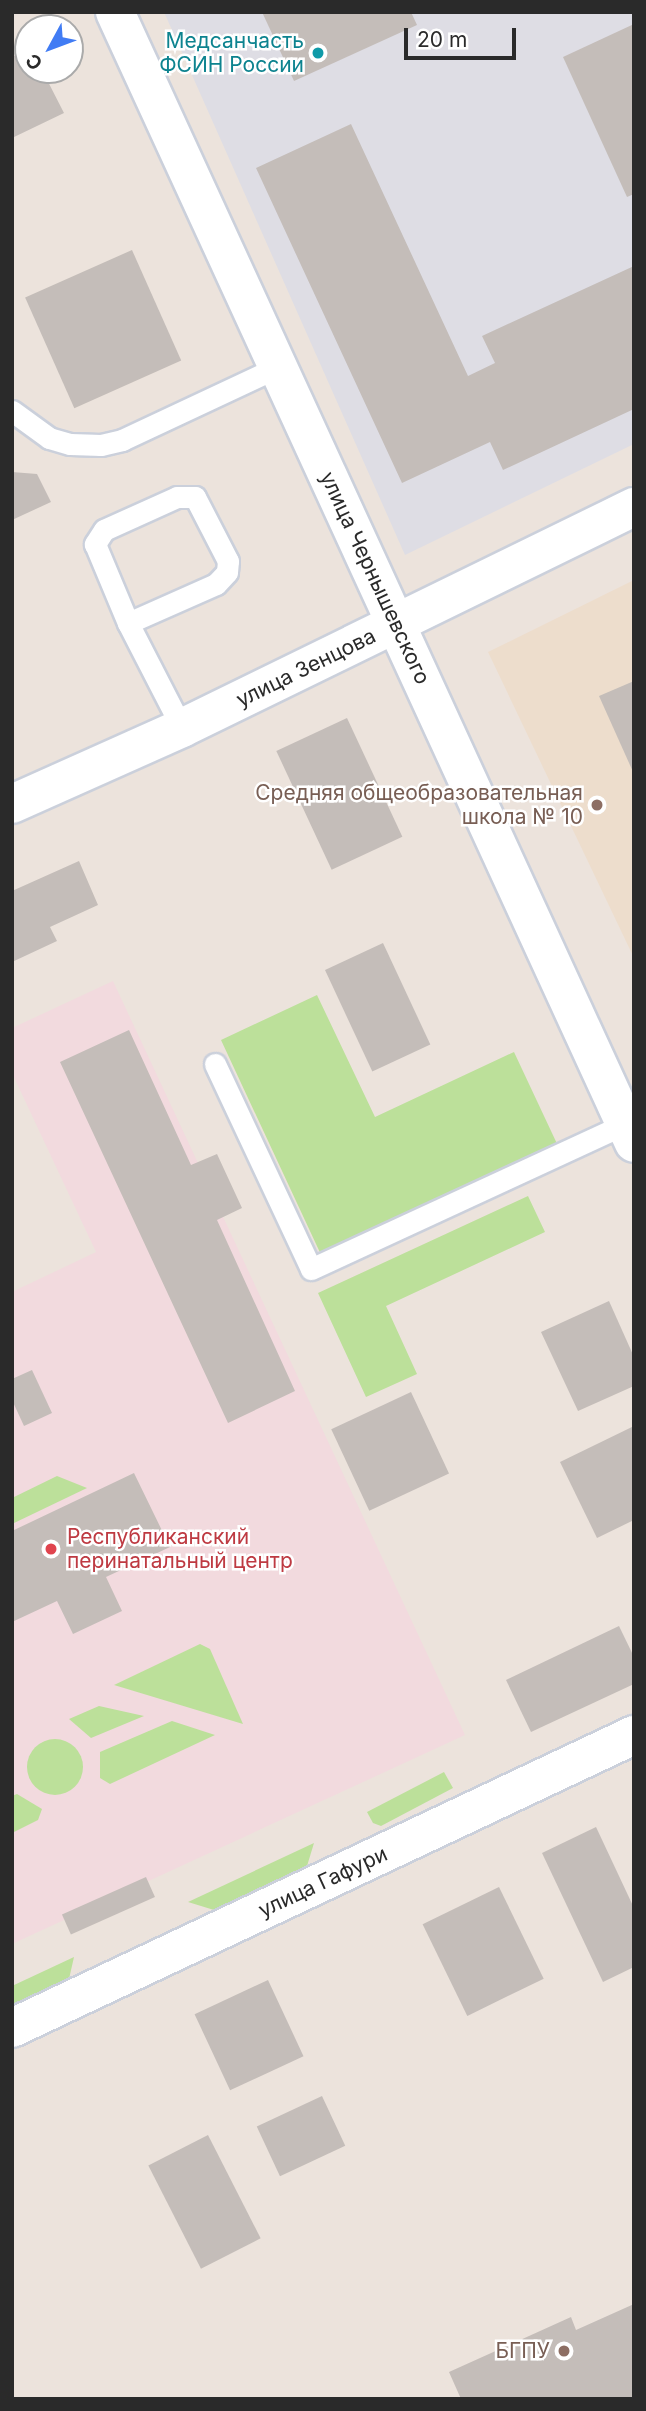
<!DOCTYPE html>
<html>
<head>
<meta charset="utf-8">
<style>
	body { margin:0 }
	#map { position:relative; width:646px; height:2411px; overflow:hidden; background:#ece3dc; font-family:Inter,sans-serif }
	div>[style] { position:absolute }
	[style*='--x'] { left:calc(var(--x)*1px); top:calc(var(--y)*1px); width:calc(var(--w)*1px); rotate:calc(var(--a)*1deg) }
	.industrial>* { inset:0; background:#dedde4 }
	.education>* { inset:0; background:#edddcc }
	.medical>* { inset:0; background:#f2dade }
	.green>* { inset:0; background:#bce09a }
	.round { border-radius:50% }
	.building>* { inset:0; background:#c4bdb9; transform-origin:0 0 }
	.roads { filter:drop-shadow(2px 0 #cbd0db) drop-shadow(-2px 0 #cbd0db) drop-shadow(0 2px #cbd0db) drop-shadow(0 -2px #cbd0db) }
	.lane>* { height:21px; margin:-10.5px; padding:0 10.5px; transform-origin:10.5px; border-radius:10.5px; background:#fff }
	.street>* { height:38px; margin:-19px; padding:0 19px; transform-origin:19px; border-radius:19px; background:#fff }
	.secondary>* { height:38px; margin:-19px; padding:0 19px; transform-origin:19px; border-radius:19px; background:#fff }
	.dots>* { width:19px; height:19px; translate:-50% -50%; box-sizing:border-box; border:4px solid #fff; border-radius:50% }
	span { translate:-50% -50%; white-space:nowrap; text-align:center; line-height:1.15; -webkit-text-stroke:5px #fff; paint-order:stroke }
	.culture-label { font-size:21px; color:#0d838f }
	.right { translate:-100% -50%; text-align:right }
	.street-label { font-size:21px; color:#2a2a2a }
	.education-label { font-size:21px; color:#785e54 }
	.health-label { font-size:21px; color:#be3a42 }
	.left { translate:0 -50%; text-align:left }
	.frame { position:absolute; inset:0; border:14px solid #2a2a2a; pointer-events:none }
	.north { position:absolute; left:14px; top:14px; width:70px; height:70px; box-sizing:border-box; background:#fff; border:2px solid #aaa; border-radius:50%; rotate:229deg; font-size:19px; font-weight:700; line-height:28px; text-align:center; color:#2a2a2a }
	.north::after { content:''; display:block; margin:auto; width:24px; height:32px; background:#417cf4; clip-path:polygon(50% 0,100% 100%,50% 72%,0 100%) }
	.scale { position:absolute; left:404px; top:28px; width:112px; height:32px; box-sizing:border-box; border:4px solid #2a2a2a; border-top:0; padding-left:9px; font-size:21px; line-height:24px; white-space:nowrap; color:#2a2a2a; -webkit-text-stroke:5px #fff; paint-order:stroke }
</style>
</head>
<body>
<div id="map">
	<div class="industrial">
		<div style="clip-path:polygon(164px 12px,634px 12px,634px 444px,405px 555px)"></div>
	</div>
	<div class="education">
		<div style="clip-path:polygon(634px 580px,634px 958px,488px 652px)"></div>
	</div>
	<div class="medical">
		<div style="clip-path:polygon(113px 981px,465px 1735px,12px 1944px,12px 1292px,96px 1252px,12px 1073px,12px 1028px)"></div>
	</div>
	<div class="green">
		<div style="clip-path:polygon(317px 995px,375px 1117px,514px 1052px,559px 1148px,323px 1259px,221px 1040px)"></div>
		<div style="clip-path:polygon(528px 1196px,545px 1232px,386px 1306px,417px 1374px,366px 1397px,318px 1293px)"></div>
		<div style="clip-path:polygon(57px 1476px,87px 1488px,12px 1524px,12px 1498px)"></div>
		<div style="clip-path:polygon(200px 1644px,210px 1649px,243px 1724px,114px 1685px)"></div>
		<div style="clip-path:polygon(99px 1706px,144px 1716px,91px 1738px,69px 1719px)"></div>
		<div style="clip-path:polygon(172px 1721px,215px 1735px,110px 1784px,100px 1778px,100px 1752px)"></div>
		<div class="round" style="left:27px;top:1739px;width:56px;height:56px"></div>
		<div style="clip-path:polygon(444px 1772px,453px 1788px,381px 1826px,373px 1823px,367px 1812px)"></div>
		<div style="clip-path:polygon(17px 1794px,42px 1809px,38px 1820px,12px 1833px,12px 1796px)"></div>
		<div style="clip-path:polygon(314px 1843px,307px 1866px,214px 1910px,188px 1902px)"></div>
		<div style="clip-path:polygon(74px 1957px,69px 1979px,12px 2005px,12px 1986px)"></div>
	</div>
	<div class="building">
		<div style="clip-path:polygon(262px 12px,411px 12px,417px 25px,294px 81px)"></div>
		<div style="clip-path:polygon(634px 24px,634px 194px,627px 197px,563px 57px)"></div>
		<div style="clip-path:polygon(28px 50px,28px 70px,42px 70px,64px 113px,12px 138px,12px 57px)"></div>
		<div style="clip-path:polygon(351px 124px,468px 376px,495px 363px,482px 336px,634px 266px,634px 409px,503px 470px,490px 442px,402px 483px,256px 168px)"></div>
		<div style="left:132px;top:250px;width:121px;height:117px;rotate:66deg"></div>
		<div style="clip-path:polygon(12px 472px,37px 474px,51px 502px,12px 520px)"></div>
		<div style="clip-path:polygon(634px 681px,634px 774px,599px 696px)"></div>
		<div style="left:347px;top:718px;width:131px;height:78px;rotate:65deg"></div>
		<div style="clip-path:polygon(79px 861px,98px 905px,50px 927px,57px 941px,12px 962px,12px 891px)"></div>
		<div style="left:383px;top:943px;width:112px;height:64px;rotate:65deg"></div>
		<div style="clip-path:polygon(129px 1030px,191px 1165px,217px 1154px,242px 1208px,217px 1220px,295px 1391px,228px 1423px,60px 1062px)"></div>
		<div style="clip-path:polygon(609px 1301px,634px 1357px,634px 1386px,578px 1411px,541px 1332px)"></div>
		<div style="clip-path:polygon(32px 1370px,52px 1413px,24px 1426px,12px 1400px,12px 1379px)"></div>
		<div style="left:411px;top:1392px;width:90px;height:88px;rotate:65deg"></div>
		<div style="clip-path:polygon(634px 1426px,634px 1520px,597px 1538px,560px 1462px)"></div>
		<div style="clip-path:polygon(134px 1473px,170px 1547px,106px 1577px,122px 1611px,73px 1634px,57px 1601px,12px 1622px,12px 1531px)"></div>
		<div style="clip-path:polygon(619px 1626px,634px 1657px,634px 1684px,531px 1732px,506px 1680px)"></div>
		<div style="clip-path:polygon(596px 1827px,634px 1908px,634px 1967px,603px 1982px,542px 1853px)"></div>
		<div style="left:146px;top:1877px;width:22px;height:92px;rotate:66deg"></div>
		<div style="left:499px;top:1887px;width:102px;height:85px;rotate:64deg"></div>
		<div style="left:268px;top:1980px;width:84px;height:81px;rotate:65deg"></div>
		<div style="left:322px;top:2096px;width:55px;height:72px;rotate:65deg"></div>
		<div style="left:208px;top:2135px;width:116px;height:67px;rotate:63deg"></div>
		<div style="clip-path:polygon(634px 2304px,634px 2399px,461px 2399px,449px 2372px,571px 2317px,576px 2330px)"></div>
	</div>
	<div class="roads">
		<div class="lane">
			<div style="--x:12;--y:411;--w:46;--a:36.1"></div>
			<div style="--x:49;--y:438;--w:22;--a:16"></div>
			<div style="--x:70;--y:444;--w:31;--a:2"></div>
			<div style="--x:101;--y:445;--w:22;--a:-13"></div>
			<div style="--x:122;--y:440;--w:172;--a:-25.1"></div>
			<div style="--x:128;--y:623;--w:96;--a:-23.9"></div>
			<div style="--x:216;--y:584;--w:16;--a:-47"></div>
			<div style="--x:227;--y:572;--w:11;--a:-85"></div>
			<div style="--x:228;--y:561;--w:72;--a:-117.3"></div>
			<div style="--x:195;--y:497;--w:18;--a:180"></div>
			<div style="--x:177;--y:497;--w:80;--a:155.7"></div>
			<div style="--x:104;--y:530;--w:17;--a:123"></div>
			<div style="--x:95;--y:544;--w:86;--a:67.3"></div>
			<div style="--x:128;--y:623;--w:118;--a:62.8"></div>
			<div style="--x:215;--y:1064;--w:226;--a:64.9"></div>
			<div style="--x:311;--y:1269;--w:346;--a:-24.8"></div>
		</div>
		<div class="street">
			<div style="--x:12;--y:804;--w:186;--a:-24.1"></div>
			<div style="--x:182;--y:728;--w:503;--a:-26.06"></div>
		</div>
		<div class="secondary">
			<div style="--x:115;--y:12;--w:1244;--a:65.35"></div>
			<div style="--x:12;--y:2028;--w:688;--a:-25.22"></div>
		</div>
	</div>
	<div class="dots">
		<div style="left:318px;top:53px;background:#0f9aa8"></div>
		<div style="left:597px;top:805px;background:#8d6e63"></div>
		<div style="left:51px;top:1549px;background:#e0444e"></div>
		<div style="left:564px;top:2351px;background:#8d6e63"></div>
	</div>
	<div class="culture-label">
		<span class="right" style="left:304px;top:53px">Медсанчасть<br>ФСИН России</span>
	</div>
	<div class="street-label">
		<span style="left:375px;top:578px;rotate:65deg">улица Чернышевского</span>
		<span style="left:306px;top:668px;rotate:-26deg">улица Зенцова</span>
		<span style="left:323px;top:1882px;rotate:-25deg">улица Гафури</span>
	</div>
	<div class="education-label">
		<span class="right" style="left:583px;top:805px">Средняя общеобразовательная<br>школа № 10</span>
		<span class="right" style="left:550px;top:2351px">БГПУ</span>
	</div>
	<div class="health-label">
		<span class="left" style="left:67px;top:1549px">Республиканский<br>перинатальный центр</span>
	</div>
	<div class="frame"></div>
	<div class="north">С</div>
	<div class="scale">20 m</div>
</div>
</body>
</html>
